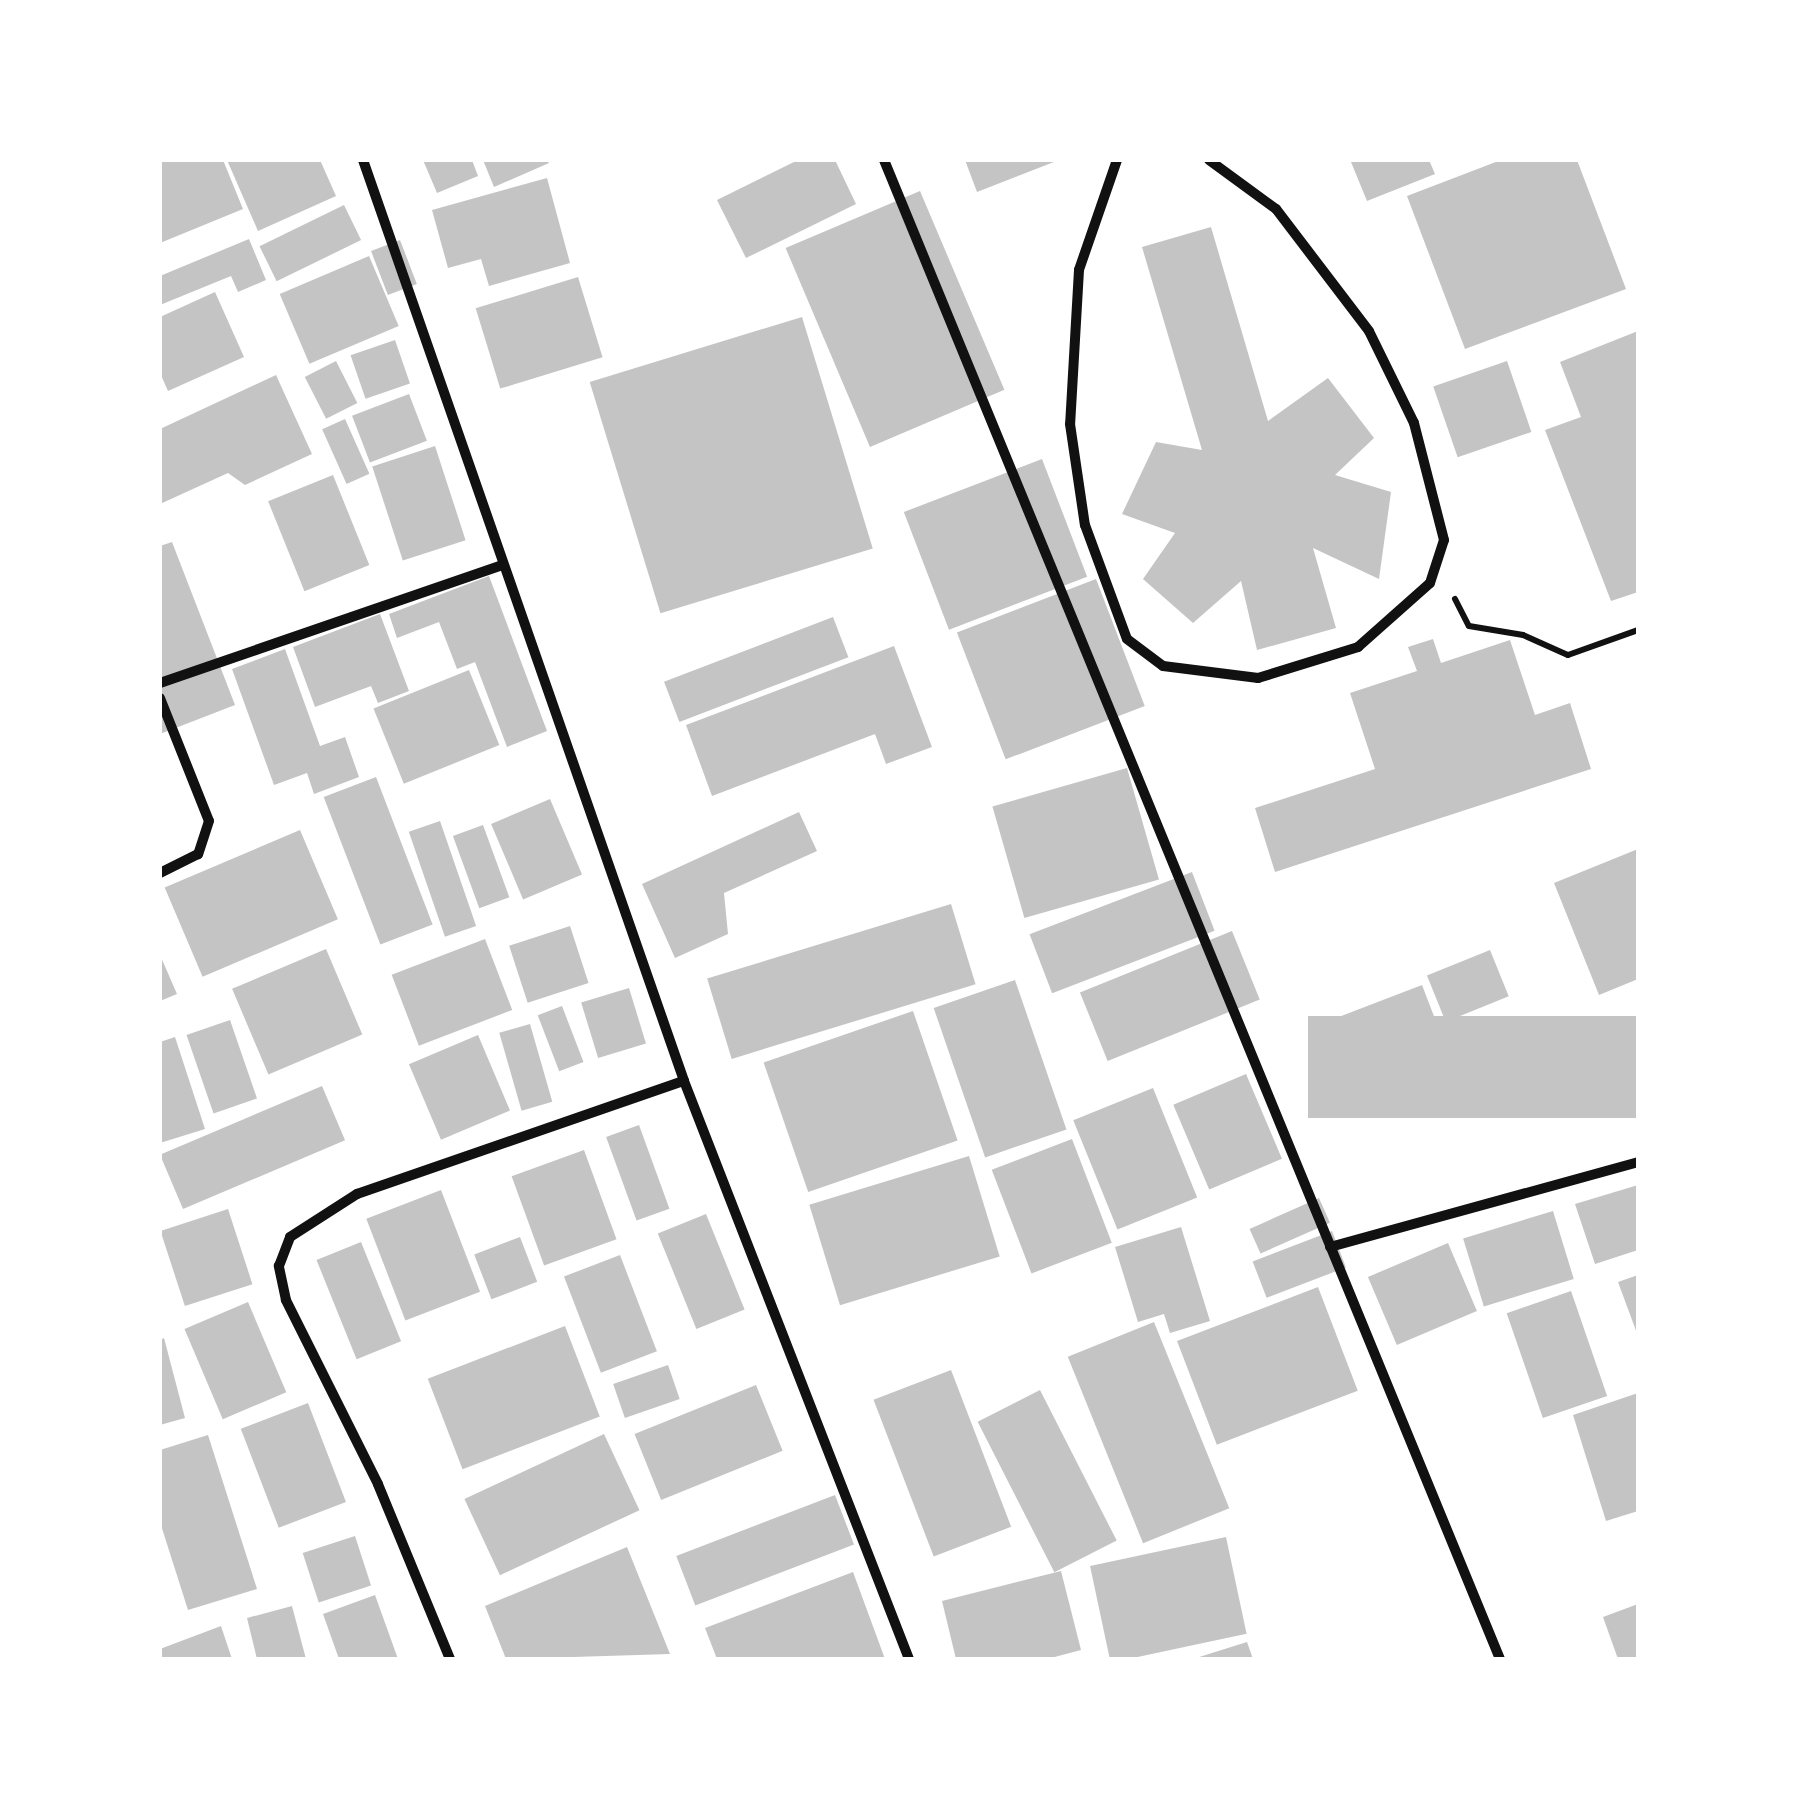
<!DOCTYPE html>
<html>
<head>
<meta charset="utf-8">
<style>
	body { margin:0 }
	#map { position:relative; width:1798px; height:1819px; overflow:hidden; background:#fff; font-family:"Libre Baskerville",serif }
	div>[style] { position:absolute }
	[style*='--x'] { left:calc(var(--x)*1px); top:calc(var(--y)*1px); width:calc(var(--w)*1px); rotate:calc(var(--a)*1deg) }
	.building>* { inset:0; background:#c4c4c4; transform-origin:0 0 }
	.path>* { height:6px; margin:-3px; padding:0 3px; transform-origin:3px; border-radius:3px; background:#111 }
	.minor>* { height:10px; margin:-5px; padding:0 5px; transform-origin:5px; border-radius:5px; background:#111 }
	span { translate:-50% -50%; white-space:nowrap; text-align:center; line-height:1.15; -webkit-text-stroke:9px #fff; paint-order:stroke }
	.frame { position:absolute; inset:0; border:162px solid #fff; pointer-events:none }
</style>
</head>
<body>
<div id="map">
	<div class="building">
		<div style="clip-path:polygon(160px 160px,223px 160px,243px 209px,160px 243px)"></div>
		<div style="clip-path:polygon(227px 160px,320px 160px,336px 196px,258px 231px)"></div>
		<div style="clip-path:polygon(423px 160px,472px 160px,478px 176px,437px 193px)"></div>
		<div style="clip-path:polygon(483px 160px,547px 160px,549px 163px,494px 187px)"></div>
		<div style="clip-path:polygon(798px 160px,835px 160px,856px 204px,746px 258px,717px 200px)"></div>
		<div style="clip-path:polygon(965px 160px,1059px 160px,977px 192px)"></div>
		<div style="clip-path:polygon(1429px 160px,1435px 174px,1367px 201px,1351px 162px)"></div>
		<div style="clip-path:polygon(1501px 160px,1577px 160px,1626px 289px,1465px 349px,1407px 196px)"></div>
		<div style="clip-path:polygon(547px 178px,570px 263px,489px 286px,481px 259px,448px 268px,432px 210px)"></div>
		<div style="left:920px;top:191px;width:216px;height:146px;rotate:67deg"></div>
		<div style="left:344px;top:205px;width:39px;height:94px;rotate:64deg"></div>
		<div style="clip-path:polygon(1211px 227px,1268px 421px,1328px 378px,1374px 438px,1335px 475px,1391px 492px,1379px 579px,1313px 548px,1336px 628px,1257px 650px,1241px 581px,1193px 623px,1143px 579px,1175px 533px,1122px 514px,1156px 442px,1202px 450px,1142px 247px)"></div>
		<div style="clip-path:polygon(249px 239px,266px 280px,238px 292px,231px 276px,160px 305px,160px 276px)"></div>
		<div style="left:400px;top:240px;width:47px;height:31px;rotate:69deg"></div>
		<div style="left:369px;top:256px;width:76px;height:97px;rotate:67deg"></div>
		<div style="left:578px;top:277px;width:84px;height:107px;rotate:73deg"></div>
		<div style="clip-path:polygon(215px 292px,244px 357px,168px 391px,160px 373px,160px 317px)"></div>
		<div style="left:802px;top:317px;width:242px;height:222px;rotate:73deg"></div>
		<div style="clip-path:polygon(1638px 331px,1638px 592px,1611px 601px,1545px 430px,1581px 417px,1560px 362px)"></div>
		<div style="left:395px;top:340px;width:46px;height:47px;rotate:71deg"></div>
		<div style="left:336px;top:361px;width:47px;height:35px;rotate:63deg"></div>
		<div style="left:1507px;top:361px;width:75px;height:78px;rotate:71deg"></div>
		<div style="clip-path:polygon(276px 375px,312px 454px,245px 485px,228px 473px,160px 504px,160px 429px)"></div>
		<div style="left:409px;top:394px;width:50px;height:61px;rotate:69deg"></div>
		<div style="left:345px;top:419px;width:60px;height:25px;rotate:66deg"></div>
		<div style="left:435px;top:446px;width:99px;height:66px;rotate:72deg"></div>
		<div style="left:1042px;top:459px;width:126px;height:148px;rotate:69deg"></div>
		<div style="left:333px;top:475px;width:97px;height:70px;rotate:68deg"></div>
		<div style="clip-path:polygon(172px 542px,235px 705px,160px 734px,160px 546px)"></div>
		<div style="clip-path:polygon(489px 576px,547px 731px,507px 747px,475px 662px,457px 669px,439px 622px,397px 638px,389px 614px)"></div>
		<div style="left:1096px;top:579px;width:136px;height:149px;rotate:69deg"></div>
		<div style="clip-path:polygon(380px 614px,409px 691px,378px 703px,371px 686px,315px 707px,293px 647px)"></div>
		<div style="left:833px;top:617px;width:43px;height:181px;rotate:69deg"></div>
		<div style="clip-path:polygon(1433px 639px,1441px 663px,1510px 640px,1535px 715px,1570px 703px,1591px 769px,1275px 872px,1255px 808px,1375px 769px,1350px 693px,1417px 671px,1408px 647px)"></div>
		<div style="clip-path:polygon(894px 646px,932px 747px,886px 764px,875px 734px,712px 796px,686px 725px)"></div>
		<div style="clip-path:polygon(285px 649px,320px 746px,345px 737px,359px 777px,314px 794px,307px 773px,274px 785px,232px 669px)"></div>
		<div style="left:469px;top:670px;width:81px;height:103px;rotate:68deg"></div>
		<div style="left:1127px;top:768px;width:116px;height:140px;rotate:74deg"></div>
		<div style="left:376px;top:777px;width:158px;height:56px;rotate:69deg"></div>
		<div style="left:550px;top:799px;width:82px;height:64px;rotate:67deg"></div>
		<div style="clip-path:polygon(799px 812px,817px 851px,724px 893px,728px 934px,675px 958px,642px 884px)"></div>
		<div style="left:440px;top:821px;width:111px;height:33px;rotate:71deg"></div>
		<div style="left:483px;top:825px;width:77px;height:32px;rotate:70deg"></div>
		<div style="left:300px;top:830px;width:97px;height:147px;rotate:67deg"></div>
		<div style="clip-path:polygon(1638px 849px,1638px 979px,1599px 995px,1554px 883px)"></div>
		<div style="left:1192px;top:872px;width:63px;height:174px;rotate:69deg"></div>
		<div style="left:951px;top:904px;width:84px;height:255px;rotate:73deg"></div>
		<div style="left:570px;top:926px;width:60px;height:64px;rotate:72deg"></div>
		<div style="left:1232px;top:931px;width:74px;height:164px;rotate:68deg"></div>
		<div style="left:485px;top:939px;width:76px;height:100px;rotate:69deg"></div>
		<div style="left:326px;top:949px;width:93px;height:102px;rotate:67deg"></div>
		<div style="left:1490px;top:950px;width:50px;height:68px;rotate:68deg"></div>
		<div style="clip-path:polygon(160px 955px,177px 994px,160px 1001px)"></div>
		<div style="left:1015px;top:980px;width:158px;height:86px;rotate:71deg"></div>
		<div style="left:1422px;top:985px;width:74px;height:98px;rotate:69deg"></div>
		<div style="left:629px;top:988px;width:58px;height:50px;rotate:73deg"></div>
		<div style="left:562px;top:1006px;width:60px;height:26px;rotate:69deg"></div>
		<div style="left:913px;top:1011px;width:137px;height:158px;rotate:71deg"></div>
		<div style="left:1638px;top:1016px;width:102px;height:330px;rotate:90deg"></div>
		<div style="left:230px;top:1020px;width:83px;height:46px;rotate:71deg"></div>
		<div style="left:530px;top:1024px;width:81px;height:32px;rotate:74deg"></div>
		<div style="left:478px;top:1035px;width:82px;height:75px;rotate:67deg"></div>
		<div style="clip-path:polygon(175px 1037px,205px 1129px,160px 1143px,160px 1042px)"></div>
		<div style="left:1246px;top:1074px;width:92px;height:79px;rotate:67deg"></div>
		<div style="left:322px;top:1086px;width:59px;height:176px;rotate:67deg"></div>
		<div style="left:1153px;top:1088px;width:118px;height:86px;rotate:68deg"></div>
		<div style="left:639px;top:1125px;width:89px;height:35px;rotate:70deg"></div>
		<div style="left:1072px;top:1139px;width:111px;height:86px;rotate:69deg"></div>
		<div style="left:584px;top:1150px;width:95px;height:77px;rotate:70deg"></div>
		<div style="left:969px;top:1156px;width:105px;height:167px;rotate:73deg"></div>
		<div style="clip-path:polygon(1638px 1185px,1638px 1250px,1595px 1264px,1575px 1204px)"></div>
		<div style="left:441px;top:1190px;width:109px;height:80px;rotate:69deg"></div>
		<div style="left:1319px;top:1198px;width:27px;height:76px;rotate:66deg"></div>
		<div style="left:228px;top:1209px;width:79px;height:71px;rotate:72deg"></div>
		<div style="left:1553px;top:1211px;width:71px;height:94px;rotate:73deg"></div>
		<div style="left:706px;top:1214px;width:103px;height:52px;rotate:68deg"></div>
		<div style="clip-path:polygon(1181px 1227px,1210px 1321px,1170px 1333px,1164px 1314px,1138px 1322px,1115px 1247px)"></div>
		<div style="left:1332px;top:1231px;width:39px;height:85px;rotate:69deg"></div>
		<div style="left:520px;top:1237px;width:48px;height:49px;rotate:69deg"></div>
		<div style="left:361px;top:1242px;width:107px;height:48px;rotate:68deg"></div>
		<div style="left:1448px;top:1243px;width:74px;height:87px;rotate:67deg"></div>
		<div style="left:620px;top:1255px;width:103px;height:60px;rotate:69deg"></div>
		<div style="clip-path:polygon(1638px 1275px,1638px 1336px,1618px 1282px)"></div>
		<div style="left:1318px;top:1287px;width:111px;height:151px;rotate:69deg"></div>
		<div style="left:1571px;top:1291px;width:111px;height:68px;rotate:71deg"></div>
		<div style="left:248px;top:1302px;width:98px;height:69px;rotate:67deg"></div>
		<div style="left:1154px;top:1322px;width:201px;height:93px;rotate:68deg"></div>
		<div style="left:565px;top:1326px;width:97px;height:147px;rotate:69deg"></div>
		<div style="clip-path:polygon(164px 1338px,185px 1418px,160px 1425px,160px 1340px)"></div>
		<div style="left:668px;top:1365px;width:36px;height:58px;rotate:71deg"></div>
		<div style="left:951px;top:1370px;width:168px;height:83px;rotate:69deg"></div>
		<div style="left:756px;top:1385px;width:71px;height:131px;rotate:68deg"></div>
		<div style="left:1040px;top:1390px;width:169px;height:70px;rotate:63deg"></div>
		<div style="clip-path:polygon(1638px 1393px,1638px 1511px,1606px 1521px,1573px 1415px)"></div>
		<div style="left:308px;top:1403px;width:106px;height:72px;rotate:69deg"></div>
		<div style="left:604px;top:1434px;width:84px;height:154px;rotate:65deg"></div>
		<div style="clip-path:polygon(208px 1435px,257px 1589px,188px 1610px,160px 1522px,160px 1450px)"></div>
		<div style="left:835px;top:1495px;width:53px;height:170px;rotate:69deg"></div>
		<div style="left:355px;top:1536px;width:52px;height:55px;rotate:72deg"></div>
		<div style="left:1226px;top:1537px;width:99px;height:139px;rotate:78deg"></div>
		<div style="clip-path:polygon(627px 1547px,670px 1654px,506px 1659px,485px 1606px)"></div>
		<div style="clip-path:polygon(1061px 1571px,1081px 1650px,1047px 1659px,956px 1659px,942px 1601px)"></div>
		<div style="clip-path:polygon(853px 1572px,885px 1659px,717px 1659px,705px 1628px)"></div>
		<div style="clip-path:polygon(375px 1595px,398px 1659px,339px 1659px,323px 1614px)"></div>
		<div style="clip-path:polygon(1638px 1604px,1638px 1659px,1618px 1659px,1603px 1617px)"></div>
		<div style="clip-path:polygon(292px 1606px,306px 1659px,257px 1659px,247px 1618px)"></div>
		<div style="clip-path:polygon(221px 1626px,232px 1659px,160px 1659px,160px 1649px)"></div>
		<div style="clip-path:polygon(1247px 1642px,1253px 1659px,1196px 1659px,1196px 1658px)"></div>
	</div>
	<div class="path">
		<div style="--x:1455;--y:599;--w:30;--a:63"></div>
		<div style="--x:1469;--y:626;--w:55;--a:9.5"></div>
		<div style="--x:1523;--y:635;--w:49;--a:24"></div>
		<div style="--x:1568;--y:655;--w:74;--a:-19.7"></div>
	</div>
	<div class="minor">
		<div style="--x:363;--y:160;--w:975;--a:70.78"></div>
		<div style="--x:684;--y:1081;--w:620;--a:68.73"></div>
		<div style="--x:884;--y:160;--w:1621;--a:67.66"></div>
		<div style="--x:1117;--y:160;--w:116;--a:109.1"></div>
		<div style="--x:1079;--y:270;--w:154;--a:93.3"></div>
		<div style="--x:1070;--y:424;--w:102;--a:81.6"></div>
		<div style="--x:1085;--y:525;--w:121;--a:69.8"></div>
		<div style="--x:1127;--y:639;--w:45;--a:36.9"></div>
		<div style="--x:1163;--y:666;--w:96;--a:7.2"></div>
		<div style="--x:1258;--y:678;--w:105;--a:-17.2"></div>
		<div style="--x:1358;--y:647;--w:96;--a:-41.6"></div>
		<div style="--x:1430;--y:583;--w:45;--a:-72"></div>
		<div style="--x:1444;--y:540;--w:121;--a:-104.4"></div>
		<div style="--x:1414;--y:423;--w:102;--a:-116.1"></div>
		<div style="--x:1369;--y:331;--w:153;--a:-127.3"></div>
		<div style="--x:1276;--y:209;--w:83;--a:-143.8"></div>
		<div style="--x:160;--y:683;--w:363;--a:-19"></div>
		<div style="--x:160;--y:698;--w:132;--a:68.3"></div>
		<div style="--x:209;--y:821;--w:35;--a:108"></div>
		<div style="--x:198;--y:854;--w:42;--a:153.4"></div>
		<div style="--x:1330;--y:1247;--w:320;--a:-15.4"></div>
		<div style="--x:450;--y:1659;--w:189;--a:-112.4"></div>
		<div style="--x:378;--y:1484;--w:206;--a:-116.6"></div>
		<div style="--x:286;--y:1300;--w:35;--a:-102"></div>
		<div style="--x:279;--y:1266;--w:31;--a:-69"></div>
		<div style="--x:290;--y:1237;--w:80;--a:-32.7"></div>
		<div style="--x:357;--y:1194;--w:346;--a:-19.1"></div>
	</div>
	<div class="frame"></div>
</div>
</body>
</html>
